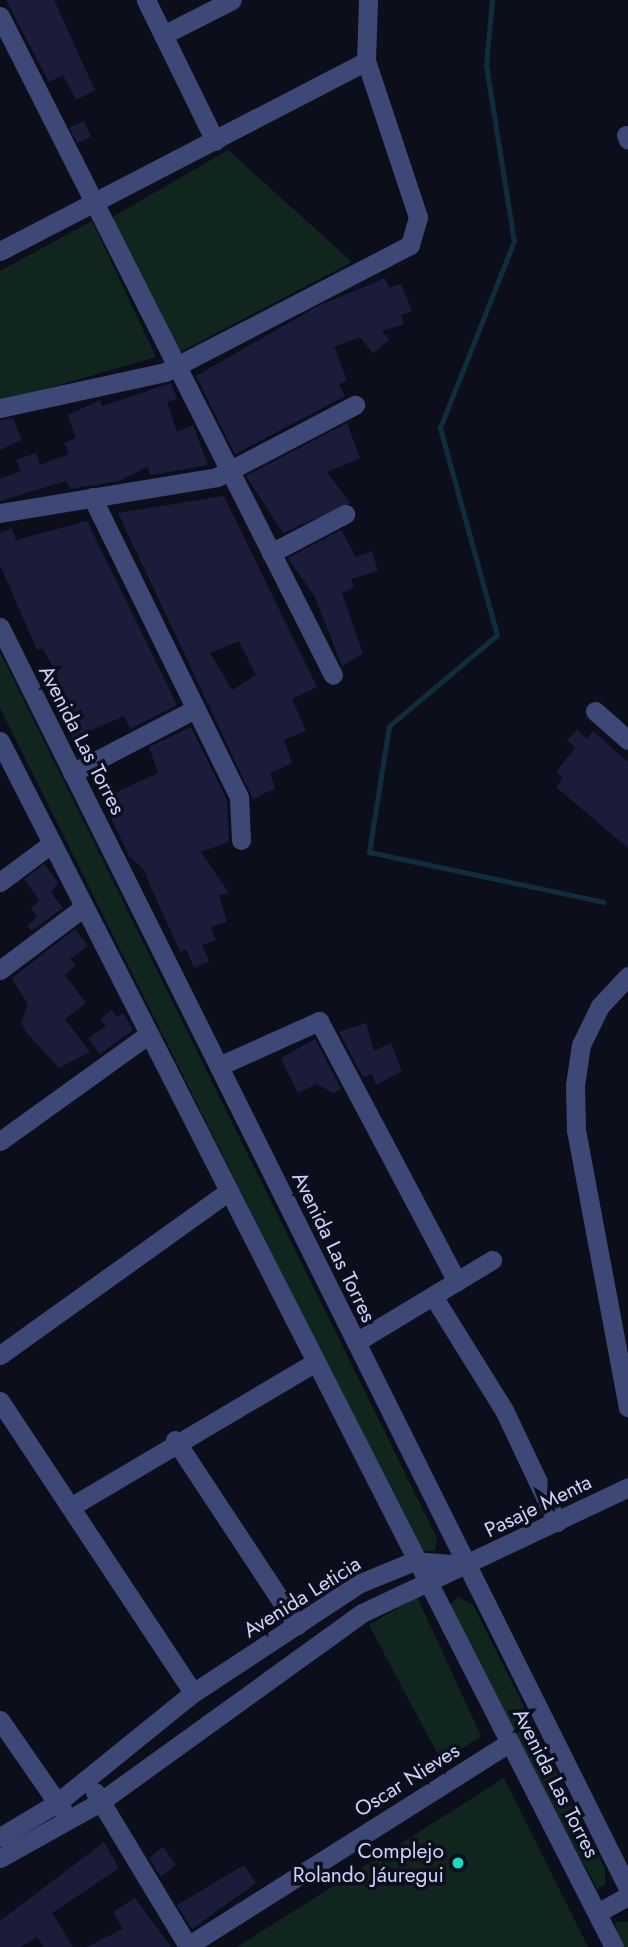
<!DOCTYPE html>
<html>
<head>
<meta charset="utf-8">
<style>
	body { margin:0 }
	#map { position:relative; width:628px; height:1947px; overflow:hidden; background:#0d0e1b; font-family:Jost,sans-serif }
	div>[style] { position:absolute }
	[style*='--x'] { left:calc(var(--x)*1px); top:calc(var(--y)*1px); width:calc(var(--w)*1px); rotate:calc(var(--a)*1deg) }
	.green>* { inset:0; background:#11251f }
	.stream>* { height:5px; margin:-2.5px; padding:0 2.5px; transform-origin:2.5px; border-radius:2.5px; background:#112c3b }
	.building>* { inset:0; background:#1b1c3a; transform-origin:0 0 }
	.minor>* { height:19px; margin:-9.5px; padding:0 9.5px; transform-origin:9.5px; border-radius:9.5px; background:#3d4876 }
	.dots>* { width:19px; height:19px; translate:-50% -50%; box-sizing:border-box; border:4px solid #0d0e1b; border-radius:50% }
	span { translate:-50% -50%; white-space:nowrap; text-align:center; line-height:1.15; -webkit-text-stroke:7px #0d0e1b; paint-order:stroke }
	.street-label { font-size:21px; color:#cdd2fa }
	.poi-label { font-size:21px; color:#cdd2fa }
	.right { translate:-100% -50%; text-align:right }
</style>
</head>
<body>
<div id="map">
	<div class="green">
		<div style="clip-path:polygon(228px 150px,352px 262px,180px 352px,111px 218px)"></div>
		<div style="clip-path:polygon(92px 221px,156px 357px,0 402px,0 271px)"></div>
		<div style="clip-path:polygon(0 652px,437px 1538px,435px 1551px,420px 1551px,0 708px)"></div>
		<div style="clip-path:polygon(417px 1597px,481px 1736px,442px 1762px,369px 1625px)"></div>
		<div style="clip-path:polygon(458px 1597px,473px 1605px,605px 1869px,605px 1885px,597px 1889px,449px 1606px)"></div>
		<div style="clip-path:polygon(504px 1778px,588px 1947px,237px 1947px)"></div>
		<div style="clip-path:polygon(615px 1922px,628px 1922px,628px 1947px,619px 1947px)"></div>
	</div>
	<div class="stream">
		<div style="--x:492;--y:0;--w:65;--a:95.3"></div>
		<div style="--x:486;--y:65;--w:178;--a:81"></div>
		<div style="--x:514;--y:241;--w:201;--a:111.6"></div>
		<div style="--x:440;--y:428;--w:215;--a:74.6"></div>
		<div style="--x:497;--y:635;--w:141;--a:139.9"></div>
		<div style="--x:389;--y:726;--w:128;--a:99"></div>
		<div style="--x:369;--y:852;--w:240;--a:12"></div>
	</div>
	<div class="building">
		<div style="clip-path:polygon(6px 0,54px 0,95px 90px,76px 100px,63px 75px,49px 82px)"></div>
		<div style="left:84px;top:121px;width:17px;height:16px;rotate:65deg"></div>
		<div style="clip-path:polygon(385px 278px,389px 288px,401px 284px,412px 311px,401px 315px,404px 324px,382px 331px,389px 340px,373px 353px,360px 337px,334px 347px,347px 380px,339px 384px,345px 396px,235px 454px,196px 376px,318px 306px)"></div>
		<div style="clip-path:polygon(171px 383px,177px 399px,167px 402px,177px 432px,193px 425px,208px 465px,151px 475px,147px 467px,119px 481px,70px 489px,66px 481px,0 501px,0 479px,21px 471px,16px 460px,36px 453px,40px 465px,69px 454px,64px 443px,76px 438px,68px 415px,100px 400px,102px 406px)"></div>
		<div style="clip-path:polygon(13px 418px,22px 440px,0 450px,0 420px)"></div>
		<div style="clip-path:polygon(347px 423px,360px 458px,327px 472px,350px 503px,283px 533px,246px 476px)"></div>
		<div style="clip-path:polygon(evenodd,224px 496px,317px 687px,292px 699px,306px 731px,284px 740px,292px 763px,270px 773px,275px 788px,253px 799px,118px 513px,224px 496px,239px 641px,256px 675px,232px 690px,210px 653px,239px 641px)"></div>
		<div style="clip-path:polygon(87px 521px,177px 705px,130px 729px,124px 716px,73px 738px,44px 683px,59px 677px,42px 648px,37px 650px,0 565px,0 533px,12px 528px,16px 540px)"></div>
		<div style="clip-path:polygon(341px 530px,356px 557px,372px 551px,378px 571px,351px 579px,354px 587px,342px 593px,363px 654px,342px 666px,315px 597px,288px 558px)"></div>
		<div style="clip-path:polygon(191px 727px,227px 800px,229px 842px,201px 852px,229px 893px,219px 895px,227px 922px,211px 927px,216px 940px,202px 945px,209px 961px,194px 968px,186px 949px,180px 952px,143px 869px,129px 856px,102px 799px,158px 773px,149px 747px)"></div>
		<div style="clip-path:polygon(577px 730px,587px 739px,593px 731px,628px 762px,628px 848px,556px 787px,563px 778px,556px 772px,575px 748px,567px 740px)"></div>
		<div style="clip-path:polygon(44px 864px,58px 882px,51px 893px,63px 908px,31px 931px,27px 926px,37px 917px,31px 909px,39px 900px,24px 879px)"></div>
		<div style="clip-path:polygon(75px 929px,88px 946px,70px 959px,76px 965px,65px 975px,86px 1003px,65px 1019px,90px 1052px,59px 1068px,27px 1033px,21px 1022px,28px 1005px,12px 978px)"></div>
		<div style="clip-path:polygon(112px 1010px,117px 1017px,123px 1013px,133px 1030px,100px 1054px,88px 1038px,106px 1026px,100px 1019px)"></div>
		<div style="clip-path:polygon(366px 1023px,374px 1051px,391px 1043px,402px 1071px,376px 1085px,372px 1074px,363px 1077px,339px 1032px)"></div>
		<div style="clip-path:polygon(315px 1039px,341px 1089px,333px 1093px,317px 1084px,298px 1093px,281px 1058px)"></div>
		<div style="clip-path:polygon(104px 1842px,119px 1868px,52px 1913px,73px 1947px,44px 1947px,37px 1937px,20px 1947px,0 1947px,0 1921px)"></div>
		<div style="clip-path:polygon(163px 1847px,176px 1865px,161px 1877px,149px 1858px)"></div>
		<div style="clip-path:polygon(244px 1865px,256px 1883px,192px 1929px,177px 1905px)"></div>
		<div style="clip-path:polygon(135px 1898px,171px 1947px,87px 1947px,123px 1929px,113px 1912px)"></div>
	</div>
	<div class="minor">
		<div style="--x:146;--y:0;--w:157;--a:63.9"></div>
		<div style="--x:0;--y:16;--w:738;--a:63.19"></div>
		<div style="--x:163;--y:35;--w:77;--a:-26.9"></div>
		<div style="--x:626;--y:135;--w:5;--a:68"></div>
		<div style="--x:0;--y:251;--w:412;--a:-27.4"></div>
		<div style="--x:0;--y:408;--w:169;--a:-12.3"></div>
		<div style="--x:165;--y:372;--w:276;--a:-27.4"></div>
		<div style="--x:410;--y:245;--w:29;--a:-74"></div>
		<div style="--x:418;--y:217;--w:164;--a:-108.4"></div>
		<div style="--x:366;--y:61;--w:61;--a:-88.1"></div>
		<div style="--x:92;--y:497;--w:334;--a:63.9"></div>
		<div style="--x:239;--y:797;--w:43;--a:87.3"></div>
		<div style="--x:0;--y:513;--w:220;--a:-9.4"></div>
		<div style="--x:217;--y:477;--w:156;--a:-27.6"></div>
		<div style="--x:271;--y:553;--w:84;--a:-27.8"></div>
		<div style="--x:0;--y:627;--w:1409;--a:63.53"></div>
		<div style="--x:595;--y:711;--w:44;--a:41.3"></div>
		<div style="--x:0;--y:741;--w:1353;--a:63.02"></div>
		<div style="--x:72;--y:773;--w:139;--a:-27.5"></div>
		<div style="--x:0;--y:882;--w:64;--a:-36.7"></div>
		<div style="--x:0;--y:970;--w:105;--a:-36.9"></div>
		<div style="--x:628;--y:976;--w:41;--a:133"></div>
		<div style="--x:600;--y:1006;--w:43;--a:116"></div>
		<div style="--x:581;--y:1045;--w:40;--a:98.5"></div>
		<div style="--x:575;--y:1085;--w:45;--a:88.7"></div>
		<div style="--x:576;--y:1130;--w:282;--a:79.4"></div>
		<div style="--x:219;--y:1066;--w:110;--a:-24.2"></div>
		<div style="--x:319;--y:1021;--w:295;--a:62.1"></div>
		<div style="--x:0;--y:1141;--w:183;--a:-35.7"></div>
		<div style="--x:433;--y:1296;--w:134;--a:58.1"></div>
		<div style="--x:504;--y:1410;--w:124;--a:64.7"></div>
		<div style="--x:356;--y:1342;--w:159;--a:-31.1"></div>
		<div style="--x:0;--y:1355;--w:282;--a:-35.6"></div>
		<div style="--x:0;--y:1401;--w:350;--a:56.5"></div>
		<div style="--x:175;--y:1440;--w:222;--a:56.6"></div>
		<div style="--x:72;--y:1506;--w:281;--a:-30.6"></div>
		<div style="--x:0;--y:1720;--w:111;--a:55.3"></div>
		<div style="--x:95;--y:1792;--w:180;--a:58.9"></div>
		<div style="--x:0;--y:1837;--w:66;--a:-30.8"></div>
		<div style="--x:57;--y:1803;--w:175;--a:-39"></div>
		<div style="--x:193;--y:1693;--w:198;--a:-33.4"></div>
		<div style="--x:358;--y:1584;--w:61;--a:-22.3"></div>
		<div style="--x:414;--y:1561;--w:49;--a:4.7"></div>
		<div style="--x:0;--y:1858;--w:115;--a:-29.2"></div>
		<div style="--x:100;--y:1802;--w:323;--a:-35.8"></div>
		<div style="--x:362;--y:1613;--w:294;--a:-25.3"></div>
		<div style="--x:597;--y:1913;--w:35;--a:-29"></div>
		<div style="--x:186;--y:1947;--w:383;--a:-32.3"></div>
	</div>
	<div class="dots">
		<div style="left:458px;top:1863px;background:#17dcc1"></div>
	</div>
	<div class="street-label">
		<span style="left:82px;top:740px;rotate:63deg">Avenida Las Torres</span>
		<span style="left:334px;top:1247px;rotate:64deg">Avenida Las Torres</span>
		<span style="left:538px;top:1506px;rotate:-26deg">Pasaje Menta</span>
		<span style="left:302px;top:1597px;rotate:-32deg">Avenida Leticia</span>
		<span style="left:407px;top:1780px;rotate:-32deg">Oscar Nieves</span>
		<span style="left:556px;top:1783px;rotate:63deg">Avenida Las Torres</span>
	</div>
	<div class="poi-label">
		<span class="right" style="left:444px;top:1863px">Complejo<br>Rolando Jáuregui</span>
	</div>
</div>
</body>
</html>
